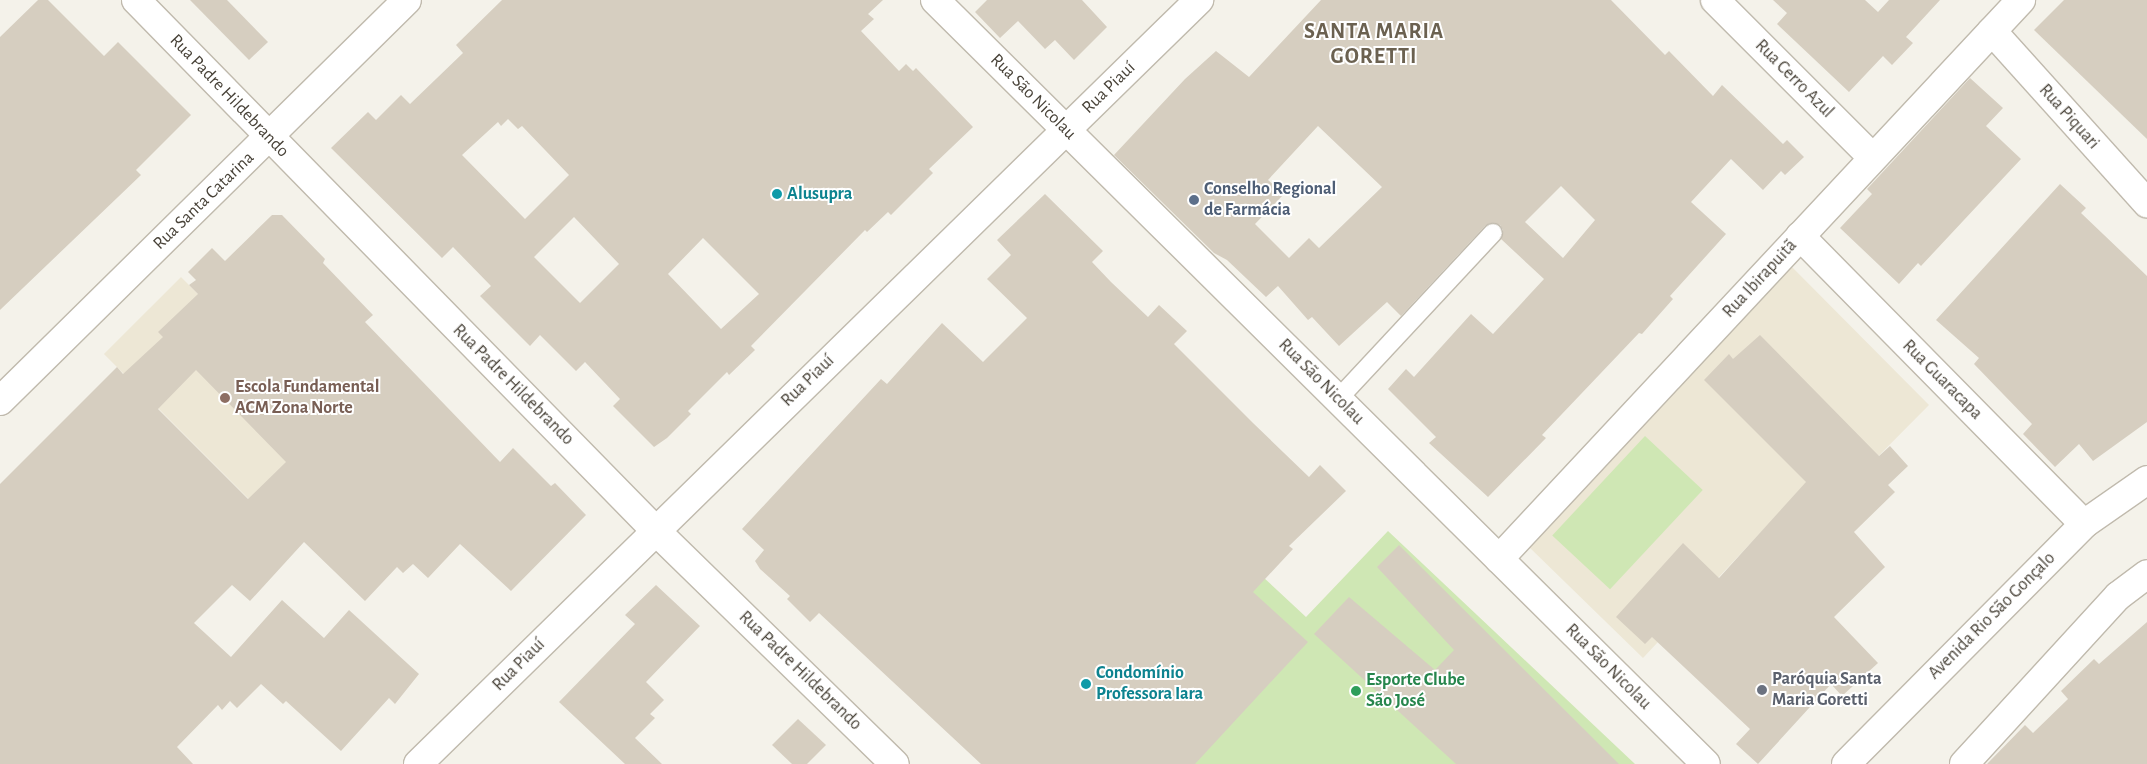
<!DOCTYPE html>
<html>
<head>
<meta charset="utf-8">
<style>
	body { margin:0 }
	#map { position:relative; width:2147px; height:764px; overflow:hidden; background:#f4f2ea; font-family:"Alegreya Sans",sans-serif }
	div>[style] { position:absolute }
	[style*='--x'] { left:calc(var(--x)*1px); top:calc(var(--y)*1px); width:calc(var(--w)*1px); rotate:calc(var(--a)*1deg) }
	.education>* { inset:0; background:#ede7d5; transform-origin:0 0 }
	.green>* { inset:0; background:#cfe7b4; transform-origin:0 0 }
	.building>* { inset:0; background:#d6cec0 }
	.roads { filter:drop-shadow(1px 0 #c0baad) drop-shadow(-1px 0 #c0baad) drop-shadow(0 1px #c0baad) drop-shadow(0 -1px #c0baad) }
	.service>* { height:18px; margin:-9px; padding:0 9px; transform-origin:9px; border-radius:9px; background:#fff }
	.minor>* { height:28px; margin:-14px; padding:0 14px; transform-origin:14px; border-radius:14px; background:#fff }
	.tertiary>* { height:28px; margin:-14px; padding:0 14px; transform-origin:14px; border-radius:14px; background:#fff }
	.dots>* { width:14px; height:14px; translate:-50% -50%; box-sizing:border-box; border:2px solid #fff; border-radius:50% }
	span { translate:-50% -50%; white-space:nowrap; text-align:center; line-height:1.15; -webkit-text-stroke:4px #fff; paint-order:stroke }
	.street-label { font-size:18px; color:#484238 }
	.service-label { font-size:18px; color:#4e5e75; font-weight:700 }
	.left { translate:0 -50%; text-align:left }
	.culture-label { font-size:18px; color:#0d838f; font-weight:700 }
	.education-label { font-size:18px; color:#785e54; font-weight:700 }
	.worship-label { font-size:18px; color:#5b616d; font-weight:700 }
	.leisure-label { font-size:18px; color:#27864d; font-weight:700 }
	.district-label { font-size:22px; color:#6b6150; font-weight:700; letter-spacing:1px }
</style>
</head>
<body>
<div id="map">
	<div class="education">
		<div style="clip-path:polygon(1790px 265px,1929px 405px,1812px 523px,1790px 501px,1643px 658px,1528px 546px)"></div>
		<div style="left:181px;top:277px;width:234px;height:109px;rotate:45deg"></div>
	</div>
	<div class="green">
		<div style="left:1645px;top:436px;width:79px;height:136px;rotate:43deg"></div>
		<div style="clip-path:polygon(1388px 531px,1635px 764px,1086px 764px,1263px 577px,1306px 617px)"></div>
	</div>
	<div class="building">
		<div style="clip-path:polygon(38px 0,48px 0,104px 56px,118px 42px,191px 115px,136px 170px,141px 175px,0 310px,0 37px)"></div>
		<div style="clip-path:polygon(190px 0,227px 0,268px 42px,249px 60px)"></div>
		<div style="clip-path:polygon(evenodd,502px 0,883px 0,868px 14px,874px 19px,861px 31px,899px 71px,906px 64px,913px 71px,916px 68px,973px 127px,929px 169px,933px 173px,891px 215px,888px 212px,867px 232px,865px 230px,751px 346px,755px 350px,729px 375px,727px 372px,688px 411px,691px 414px,667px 438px,654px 447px,613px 406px,620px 399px,585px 362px,576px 371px,540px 335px,530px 346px,480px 296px,491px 286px,453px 247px,442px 258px,331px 148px,368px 112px,376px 120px,401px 95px,410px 104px,463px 53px,456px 45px,502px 0,508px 119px,518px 129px,522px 126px,569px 175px,525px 219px,462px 155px,498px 122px,501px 126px,508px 119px,502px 0,574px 217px,619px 264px,580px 303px,534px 257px,574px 217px,502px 0,703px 238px,759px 294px,721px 329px,668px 274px,703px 238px)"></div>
		<div style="clip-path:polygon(987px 0,1082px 0,1107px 27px,1074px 60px,1055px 40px,1045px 49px,1018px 21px,1000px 38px,975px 12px)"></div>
		<div style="clip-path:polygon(evenodd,1321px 0,1611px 0,1665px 55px,1669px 51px,1713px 96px,1722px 85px,1783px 144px,1787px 140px,1804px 157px,1785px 175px,1781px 171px,1763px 190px,1731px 159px,1691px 202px,1726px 234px,1670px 296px,1673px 299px,1642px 334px,1639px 333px,1542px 435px,1546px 438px,1488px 497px,1429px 443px,1436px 437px,1388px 389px,1406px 369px,1414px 377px,1471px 314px,1493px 334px,1544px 279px,1501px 239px,1503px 230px,1500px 225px,1490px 223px,1485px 226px,1401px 316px,1387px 302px,1339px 346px,1312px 317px,1308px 320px,1278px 286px,1266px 297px,1227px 260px,1214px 253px,1114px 155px,1185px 79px,1216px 51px,1249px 77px,1321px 0,1318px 126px,1382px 187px,1319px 248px,1309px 238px,1289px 258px,1255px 224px,1284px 194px,1268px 180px,1318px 126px,1321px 0,1561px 186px,1595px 220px,1563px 258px,1525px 222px,1561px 186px)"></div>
		<div style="clip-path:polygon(1773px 0,1865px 0,1878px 12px,1889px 0,1940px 0,1906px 37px,1913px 43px,1892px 65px,1883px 56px,1849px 92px,1777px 24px,1787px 13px)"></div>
		<div style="clip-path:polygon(2064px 0,2147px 0,2147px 139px,2034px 30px)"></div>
		<div style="clip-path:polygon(1970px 78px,2003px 108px,1986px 126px,2021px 159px,1921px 266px,1918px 263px,1899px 284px,1840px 228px,1872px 194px,1867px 189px)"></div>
		<div style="clip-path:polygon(2060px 184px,2086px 208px,2081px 213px,2147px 276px,2147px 422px,2093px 461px,2079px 444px,2055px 467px,2023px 434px,2032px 424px,1974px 364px,1979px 358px,1936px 320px)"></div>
		<div style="clip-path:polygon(1045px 194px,1103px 251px,1092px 262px,1111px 282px,1148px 317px,1159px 305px,1187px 331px,1174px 344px,1253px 423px,1309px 477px,1320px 465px,1346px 491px,1289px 546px,1293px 549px,1253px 592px,1308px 642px,1195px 764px,981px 764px,819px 613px,810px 622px,787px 599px,790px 596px,760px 569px,755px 561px,764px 550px,742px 529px,881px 379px,887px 384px,942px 323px,983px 362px,1027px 318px,987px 279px,1011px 255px,997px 240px)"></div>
		<div style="clip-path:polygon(evenodd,272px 215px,282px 215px,325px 259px,323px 263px,373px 315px,365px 322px,500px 462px,513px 448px,551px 486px,555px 483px,586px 515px,511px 591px,460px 544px,428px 578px,413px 564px,403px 573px,397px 567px,365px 601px,304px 542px,250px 601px,232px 585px,194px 623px,231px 657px,282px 600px,324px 638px,349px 610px,419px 674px,395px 704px,389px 698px,341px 751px,286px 701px,283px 704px,261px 684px,237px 708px,230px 701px,222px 710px,218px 705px,177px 747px,193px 764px,0 764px,0 484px,117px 367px,123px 374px,163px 337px,158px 332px,198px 294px,189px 285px,196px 280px,188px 272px,212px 248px,225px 261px,272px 215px,196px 370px,286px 462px,248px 499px,158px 409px,196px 370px)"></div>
		<div style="clip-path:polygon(1760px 335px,1879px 456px,1890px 446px,1908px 466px,1888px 485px,1895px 492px,1854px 532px,1885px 567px,1834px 617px,1878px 663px,1842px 696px,1831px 684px,1758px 764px,1736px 744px,1750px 729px,1652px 637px,1645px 644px,1616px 617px,1683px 543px,1719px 578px,1806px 482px,1704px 380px,1729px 354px,1733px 359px)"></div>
		<div style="clip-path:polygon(1399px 545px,1619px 764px,1456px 764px,1314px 634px,1349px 597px,1435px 670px,1454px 650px,1377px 567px)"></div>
		<div style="clip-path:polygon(656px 585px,700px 626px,646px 682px,664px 700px,650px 714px,655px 718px,635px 738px,662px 764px,625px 764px,559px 702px,635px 624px,625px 615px)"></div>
		<div style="clip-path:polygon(2147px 622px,2147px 764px,1987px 764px,2025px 725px,2033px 733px,2068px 699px,2061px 691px,2094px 659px,2099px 664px)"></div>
		<div style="clip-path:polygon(798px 719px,826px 745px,807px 764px,792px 764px,772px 745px)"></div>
	</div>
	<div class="roads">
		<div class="service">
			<div style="--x:1338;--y:399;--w:227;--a:-47"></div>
		</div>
		<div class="minor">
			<div style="--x:136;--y:0;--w:742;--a:45.6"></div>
			<div style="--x:655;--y:530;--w:335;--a:44.3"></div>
			<div style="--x:1715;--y:0;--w:223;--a:45"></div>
			<div style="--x:1992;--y:31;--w:232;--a:48"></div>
			<div style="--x:1800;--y:236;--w:404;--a:45.4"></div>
			<div style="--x:0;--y:401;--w:571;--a:-44.57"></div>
			<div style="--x:1499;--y:559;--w:765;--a:-46.96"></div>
			<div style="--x:418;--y:764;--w:1093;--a:-44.37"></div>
		</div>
		<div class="tertiary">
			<div style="--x:935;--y:0;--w:1085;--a:44.74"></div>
			<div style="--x:1846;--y:764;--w:338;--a:-45.2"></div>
			<div style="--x:2084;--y:524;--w:77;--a:-34.9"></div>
			<div style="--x:1964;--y:764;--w:228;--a:-47.5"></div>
			<div style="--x:2118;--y:596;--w:36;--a:-37"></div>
		</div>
	</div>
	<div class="dots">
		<div style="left:777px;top:194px;background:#0f9aa8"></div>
		<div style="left:1194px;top:200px;background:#5c6f8a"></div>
		<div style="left:225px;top:398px;background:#8d6e63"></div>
		<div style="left:1086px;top:684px;background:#0f9aa8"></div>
		<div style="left:1762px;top:690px;background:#6b7280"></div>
		<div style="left:1356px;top:691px;background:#2e9e5b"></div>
	</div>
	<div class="street-label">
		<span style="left:1794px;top:79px;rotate:45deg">Rua Cerro Azul</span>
		<span style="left:1109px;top:88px;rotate:-44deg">Rua Piauí</span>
		<span style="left:229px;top:96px;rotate:46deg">Rua Padre Hildebrando</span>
		<span style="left:1033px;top:97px;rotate:45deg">Rua São Nicolau</span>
		<span style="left:2069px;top:117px;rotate:48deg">Rua Piquari</span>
		<span style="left:204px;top:201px;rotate:-44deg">Rua Santa Catarina</span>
		<span style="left:1760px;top:279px;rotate:-47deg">Rua Ibirapuitã</span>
		<span style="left:1942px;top:380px;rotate:45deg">Rua Guaracapa</span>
		<span style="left:808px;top:381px;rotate:-44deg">Rua Piauí</span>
		<span style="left:1321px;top:382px;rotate:45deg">Rua São Nicolau</span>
		<span style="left:513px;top:385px;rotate:45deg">Rua Padre Hildebrando</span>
		<span style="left:1992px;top:616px;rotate:-45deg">Avenida Rio São Gonçalo</span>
		<span style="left:519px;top:665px;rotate:-45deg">Rua Piauí</span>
		<span style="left:1608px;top:667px;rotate:45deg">Rua São Nicolau</span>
		<span style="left:800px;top:671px;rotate:44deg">Rua Padre Hildebrando</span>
	</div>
	<div class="service-label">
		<span class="left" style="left:1204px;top:200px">Conselho Regional<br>de Farmácia</span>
	</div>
	<div class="culture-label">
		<span class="left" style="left:787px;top:194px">Alusupra</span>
		<span class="left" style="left:1096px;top:684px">Condomínio<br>Professora Iara</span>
	</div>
	<div class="education-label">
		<span class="left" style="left:235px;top:398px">Escola Fundamental<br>ACM Zona Norte</span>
	</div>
	<div class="worship-label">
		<span class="left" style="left:1772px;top:690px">Paróquia Santa<br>Maria Goretti</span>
	</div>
	<div class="leisure-label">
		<span class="left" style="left:1366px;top:691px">Esporte Clube<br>São José</span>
	</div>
	<div class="district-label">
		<span style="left:1374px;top:44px">SANTA MARIA<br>GORETTI</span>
	</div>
</div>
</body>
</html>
